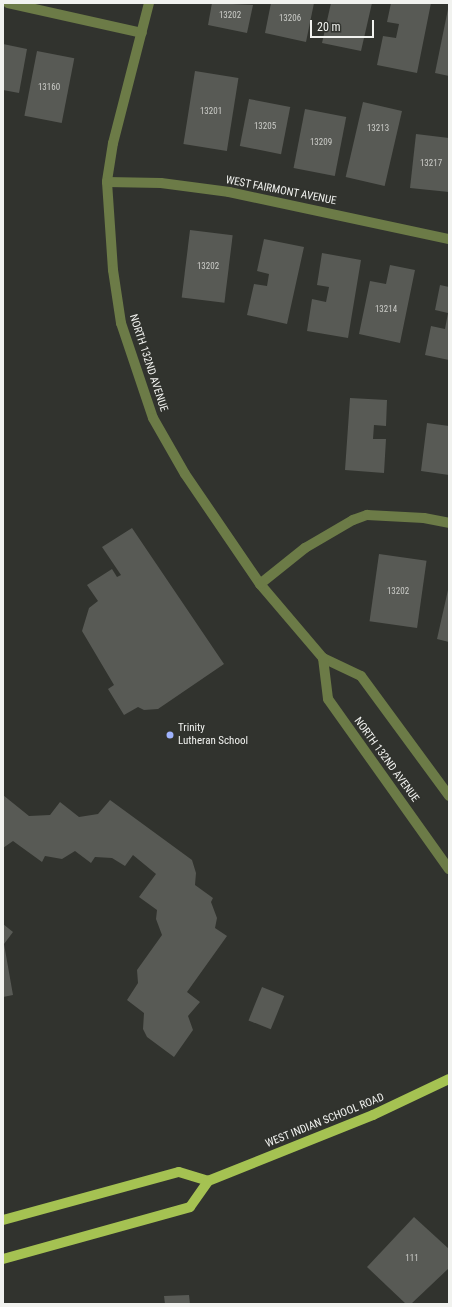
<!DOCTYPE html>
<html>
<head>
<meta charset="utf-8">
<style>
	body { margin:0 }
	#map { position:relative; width:452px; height:1307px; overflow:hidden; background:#31332e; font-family:"Roboto Condensed",sans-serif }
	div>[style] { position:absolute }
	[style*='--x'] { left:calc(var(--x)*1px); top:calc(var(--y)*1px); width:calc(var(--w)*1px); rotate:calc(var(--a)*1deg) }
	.building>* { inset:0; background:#585a55; transform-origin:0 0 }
	.minor>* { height:10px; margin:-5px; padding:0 5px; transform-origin:5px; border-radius:5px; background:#6c7b47 }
	.major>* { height:10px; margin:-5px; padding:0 5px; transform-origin:5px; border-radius:5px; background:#a5c252 }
	.dots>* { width:11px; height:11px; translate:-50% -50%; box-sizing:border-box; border:2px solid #31332e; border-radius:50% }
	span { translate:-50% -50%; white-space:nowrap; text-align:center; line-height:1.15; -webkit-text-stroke:3px #31332e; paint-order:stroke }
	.number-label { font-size:9px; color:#cbccc8 }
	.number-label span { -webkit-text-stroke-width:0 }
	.street-label { font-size:11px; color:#f1f2ef }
	.poi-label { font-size:11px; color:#f1f2ef }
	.left { translate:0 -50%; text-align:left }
	.frame { position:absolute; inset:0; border:4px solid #f1f2ef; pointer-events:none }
	.scale { position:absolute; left:310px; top:20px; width:64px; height:18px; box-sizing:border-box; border:2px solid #f1f2ef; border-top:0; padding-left:5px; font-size:12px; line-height:14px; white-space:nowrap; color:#f1f2ef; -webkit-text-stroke:3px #31332e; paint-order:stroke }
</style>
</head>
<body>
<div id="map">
	<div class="building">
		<div style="clip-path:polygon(212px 3px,253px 5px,247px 33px,208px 25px)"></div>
		<div style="clip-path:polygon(271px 3px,314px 3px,306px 42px,265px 33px)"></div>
		<div style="clip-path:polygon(331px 3px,372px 3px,361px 51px,322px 43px)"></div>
		<div style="clip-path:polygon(391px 3px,431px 3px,417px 73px,377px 65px,383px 36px,396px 38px,399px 24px,387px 22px)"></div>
		<div style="clip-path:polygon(448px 9px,449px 9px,449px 76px,435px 73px)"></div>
		<div style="clip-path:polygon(3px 44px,27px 49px,19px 93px,3px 90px)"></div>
		<div style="left:37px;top:51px;width:38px;height:66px;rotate:11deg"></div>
		<div style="left:195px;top:71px;width:44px;height:74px;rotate:9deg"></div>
		<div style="left:249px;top:99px;width:42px;height:48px;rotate:11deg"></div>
		<div style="left:363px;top:102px;width:40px;height:77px;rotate:13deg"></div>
		<div style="left:305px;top:109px;width:42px;height:60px;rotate:11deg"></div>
		<div style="clip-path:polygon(416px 134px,449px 138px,449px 192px,410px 188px)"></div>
		<div style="left:190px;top:230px;width:43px;height:68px;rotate:7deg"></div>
		<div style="clip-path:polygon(264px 239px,304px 247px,287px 324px,247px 315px,254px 284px,267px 286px,269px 274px,257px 271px)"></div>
		<div style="clip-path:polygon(322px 253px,361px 260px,348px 338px,307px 331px,312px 299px,326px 302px,329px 287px,317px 285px)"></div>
		<div style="clip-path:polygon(390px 265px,415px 270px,400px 343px,359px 334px,370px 281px,386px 284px)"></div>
		<div style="clip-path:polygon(440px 285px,449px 287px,449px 360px,425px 355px,431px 326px,445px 329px,448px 313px,435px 310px)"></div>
		<div style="clip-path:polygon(350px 398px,387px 400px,386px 426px,374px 425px,373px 439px,386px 439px,384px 473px,345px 470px)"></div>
		<div style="clip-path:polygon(427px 423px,449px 426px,449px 475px,421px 471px)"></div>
		<div style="clip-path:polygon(132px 528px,224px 664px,158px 709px,144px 710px,138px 707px,124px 715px,108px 689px,114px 685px,82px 631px,89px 608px,98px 601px,87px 585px,112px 569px,117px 577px,121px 575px,102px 547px)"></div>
		<div style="left:379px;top:554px;width:48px;height:68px;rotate:8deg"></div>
		<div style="clip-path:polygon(448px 590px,449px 590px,449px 642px,437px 639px)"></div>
		<div style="clip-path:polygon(3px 795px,29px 816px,50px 815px,60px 802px,79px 817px,98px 814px,110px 800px,192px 860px,196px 873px,195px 885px,213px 898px,211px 902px,217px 918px,215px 928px,227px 936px,187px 992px,200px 1002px,188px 1016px,193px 1030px,174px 1057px,147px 1037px,143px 1029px,144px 1013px,127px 1000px,138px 983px,137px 970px,162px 935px,156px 919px,157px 910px,139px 897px,156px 874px,133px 855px,125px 866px,112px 858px,95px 857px,91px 863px,75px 851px,62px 859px,45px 856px,42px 862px,13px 841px,3px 848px)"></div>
		<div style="clip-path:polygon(3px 924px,13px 932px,4px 944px,13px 995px,3px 997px)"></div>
		<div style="left:262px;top:987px;width:24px;height:36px;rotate:22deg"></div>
		<div style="clip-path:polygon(414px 1217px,449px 1249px,449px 1268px,411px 1304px,406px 1304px,367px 1267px)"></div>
		<div style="clip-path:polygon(189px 1295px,190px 1304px,165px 1304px,164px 1296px)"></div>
	</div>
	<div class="minor">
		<div style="--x:8;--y:3;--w:137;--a:12.6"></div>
		<div style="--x:149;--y:3;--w:145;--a:104.4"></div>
		<div style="--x:113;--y:143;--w:39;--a:99"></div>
		<div style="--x:107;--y:182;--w:88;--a:86.1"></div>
		<div style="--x:113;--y:270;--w:54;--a:81.4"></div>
		<div style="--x:121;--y:323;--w:100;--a:71.4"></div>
		<div style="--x:153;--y:418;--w:64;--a:60.3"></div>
		<div style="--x:185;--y:474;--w:133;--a:55.7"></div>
		<div style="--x:260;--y:584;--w:97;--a:49.6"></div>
		<div style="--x:323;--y:658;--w:42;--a:25.3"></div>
		<div style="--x:361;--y:676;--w:149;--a:53.7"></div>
		<div style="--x:107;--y:182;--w:54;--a:1.1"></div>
		<div style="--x:161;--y:183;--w:69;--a:7.5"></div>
		<div style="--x:229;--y:192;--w:225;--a:12.1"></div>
		<div style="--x:260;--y:584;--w:58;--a:-38.7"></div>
		<div style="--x:305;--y:548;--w:56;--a:-30.3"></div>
		<div style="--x:353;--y:520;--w:15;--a:-20"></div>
		<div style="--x:367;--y:515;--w:57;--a:3"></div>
		<div style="--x:424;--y:518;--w:25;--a:11"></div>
		<div style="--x:323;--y:658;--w:41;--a:83"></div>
		<div style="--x:328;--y:699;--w:209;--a:54.6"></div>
	</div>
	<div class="major">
		<div style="--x:3;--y:1220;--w:182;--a:-15.3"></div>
		<div style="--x:179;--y:1172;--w:30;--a:17"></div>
		<div style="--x:3;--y:1259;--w:194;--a:-15.5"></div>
		<div style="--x:190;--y:1207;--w:32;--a:-55"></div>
		<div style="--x:208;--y:1181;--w:178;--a:-21.8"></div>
		<div style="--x:373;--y:1115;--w:84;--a:-25.3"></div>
	</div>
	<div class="dots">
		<div style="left:170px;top:735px;background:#9fb3fd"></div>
	</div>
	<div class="number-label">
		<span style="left:230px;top:15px">13202</span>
		<span style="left:290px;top:18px">13206</span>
		<span style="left:49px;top:87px">13160</span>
		<span style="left:211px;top:111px">13201</span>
		<span style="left:265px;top:126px">13205</span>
		<span style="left:378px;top:128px">13213</span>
		<span style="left:321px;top:142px">13209</span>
		<span style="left:431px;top:163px">13217</span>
		<span style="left:208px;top:266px">13202</span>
		<span style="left:386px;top:309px">13214</span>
		<span style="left:398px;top:591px">13202</span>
		<span style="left:412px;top:1258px">111</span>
	</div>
	<div class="street-label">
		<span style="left:281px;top:191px;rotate:11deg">WEST FAIRMONT AVENUE</span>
		<span style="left:148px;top:363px;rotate:72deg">NORTH 132ND AVENUE</span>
		<span style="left:386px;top:760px;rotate:54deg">NORTH 132ND AVENUE</span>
		<span style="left:325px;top:1121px;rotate:-22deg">WEST INDIAN SCHOOL ROAD</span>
	</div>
	<div class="poi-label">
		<span class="left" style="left:178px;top:735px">Trinity<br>Lutheran School</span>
	</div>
	<div class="frame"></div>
	<div class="scale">20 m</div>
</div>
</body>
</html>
